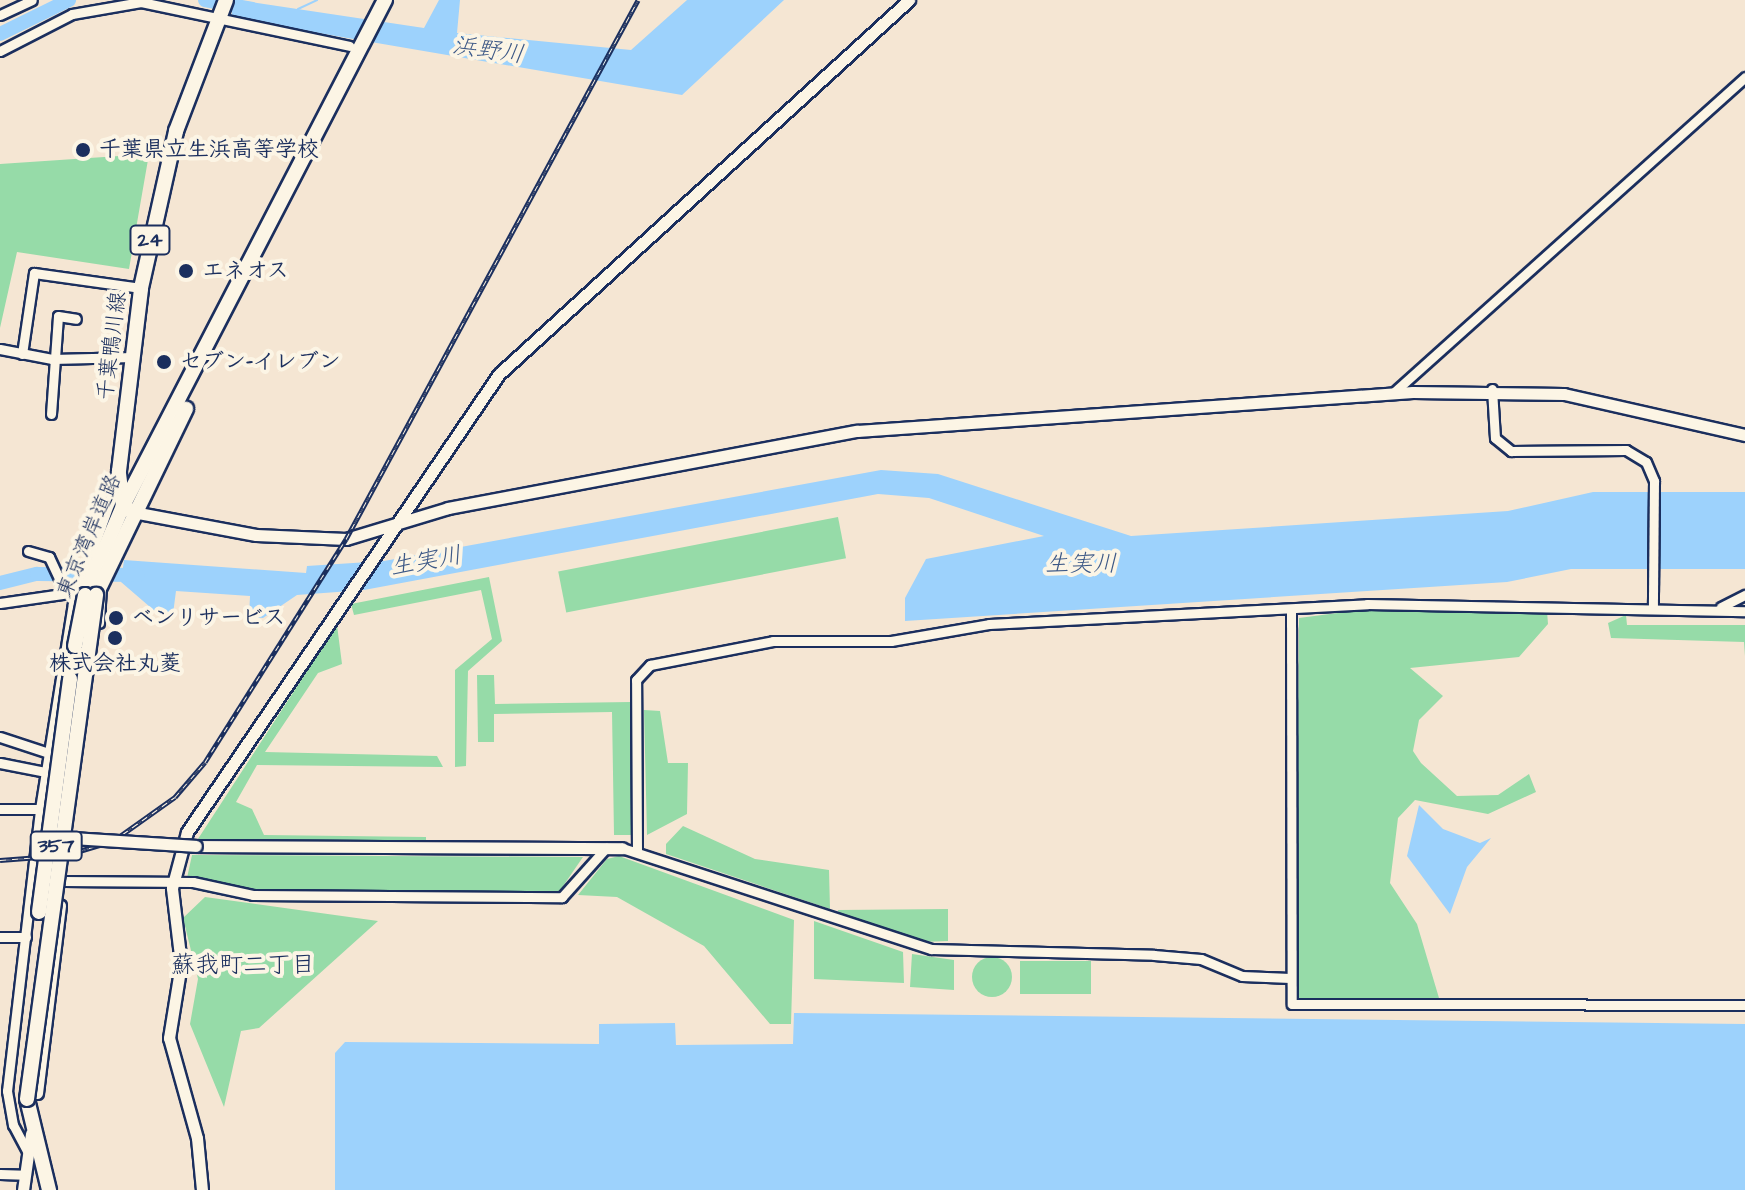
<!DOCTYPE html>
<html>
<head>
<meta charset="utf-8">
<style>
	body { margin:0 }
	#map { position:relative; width:1745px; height:1190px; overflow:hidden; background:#f5e6d3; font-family:"Architects Daughter","Klee One",sans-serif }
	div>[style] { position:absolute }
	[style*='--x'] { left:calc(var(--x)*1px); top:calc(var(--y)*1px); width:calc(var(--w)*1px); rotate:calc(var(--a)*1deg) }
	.green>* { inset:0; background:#96dba8; transform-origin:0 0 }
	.round { border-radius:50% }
	.water>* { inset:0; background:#9dd2fc }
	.stream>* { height:2px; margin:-1px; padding:0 1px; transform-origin:1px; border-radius:1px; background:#9dd2fc }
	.river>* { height:14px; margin:-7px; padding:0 7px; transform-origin:7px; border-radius:7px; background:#9dd2fc }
	.roads { filter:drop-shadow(2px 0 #1b2f5e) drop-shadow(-2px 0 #1b2f5e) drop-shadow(0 2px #1b2f5e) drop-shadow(0 -2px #1b2f5e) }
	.minor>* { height:9px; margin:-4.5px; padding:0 4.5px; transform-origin:4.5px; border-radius:4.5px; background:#fcf5e5 }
	.tertiary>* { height:11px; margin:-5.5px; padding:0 5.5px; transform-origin:5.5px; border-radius:5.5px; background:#fcf5e5 }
	.primary>* { height:14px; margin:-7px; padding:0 7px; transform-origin:7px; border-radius:7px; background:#fcf5e5 }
	.trunk>* { height:14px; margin:-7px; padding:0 7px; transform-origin:7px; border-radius:7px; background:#fcf5e5 }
	.rail>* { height:5px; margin-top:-2.5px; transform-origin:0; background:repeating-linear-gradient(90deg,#fcf5e5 0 6px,#1b2f5e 0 12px); box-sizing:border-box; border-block:2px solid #1b2f5e }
	.bridges { filter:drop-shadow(2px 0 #1b2f5e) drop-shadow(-2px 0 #1b2f5e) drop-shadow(0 2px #1b2f5e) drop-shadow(0 -2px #1b2f5e) }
	.tertiary-bridge>* { height:11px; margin:-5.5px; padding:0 5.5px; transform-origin:5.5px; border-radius:5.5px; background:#fcf5e5 }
	.trunk-bridge>* { height:14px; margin:-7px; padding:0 7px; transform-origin:7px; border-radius:7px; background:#fcf5e5 }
	.dots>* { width:22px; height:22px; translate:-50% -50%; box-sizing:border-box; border:4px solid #fcf5e5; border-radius:50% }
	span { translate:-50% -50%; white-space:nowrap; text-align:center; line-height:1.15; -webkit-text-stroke:8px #fcf5e5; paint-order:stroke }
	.shield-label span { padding:2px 6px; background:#fcf5e5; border:2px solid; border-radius:6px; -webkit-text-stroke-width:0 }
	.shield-label { font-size:20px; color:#1b2f5e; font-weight:700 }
	.poi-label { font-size:22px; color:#1b2f5e; font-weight:700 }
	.left { translate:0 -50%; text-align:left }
	.street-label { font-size:22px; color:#1b2f5e }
	.water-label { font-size:24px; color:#3c5886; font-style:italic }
	.neighbourhood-label { font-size:24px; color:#1b2f5e }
</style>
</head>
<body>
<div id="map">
	<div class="green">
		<div style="clip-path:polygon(149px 154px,129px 269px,17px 252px,0 328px,0 164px)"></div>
		<div style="left:838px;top:517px;width:42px;height:285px;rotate:79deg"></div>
		<div style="clip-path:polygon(489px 577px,502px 641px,468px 671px,466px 766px,455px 767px,455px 670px,492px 639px,481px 590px,354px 615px,351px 604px)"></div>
		<div style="clip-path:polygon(1368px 609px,1547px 611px,1548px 624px,1519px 657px,1410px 668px,1443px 696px,1419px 720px,1413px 751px,1421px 763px,1457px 796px,1498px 795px,1529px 774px,1536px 792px,1488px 814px,1415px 800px,1398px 818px,1390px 883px,1417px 924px,1439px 998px,1296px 999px,1299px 618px)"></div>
		<div style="clip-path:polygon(1626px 615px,1627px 625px,1745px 625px,1745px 656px,1744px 642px,1611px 638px,1608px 623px)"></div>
		<div style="clip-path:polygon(337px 625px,342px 664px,318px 673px,265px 752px,437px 756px,443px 767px,257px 765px,236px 802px,252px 809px,264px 835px,426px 837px,426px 844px,196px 842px)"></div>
		<div style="clip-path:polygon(477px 675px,494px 675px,495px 704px,631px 702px,634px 835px,614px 835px,612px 712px,494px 714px,494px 742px,478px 742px)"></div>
		<div style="clip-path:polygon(644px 710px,660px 711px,668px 763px,688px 763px,687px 814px,647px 835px)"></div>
		<div style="clip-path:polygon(683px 826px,755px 859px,829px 870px,830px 909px,666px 854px,666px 844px)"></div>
		<div style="clip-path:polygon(192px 855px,583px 857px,559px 892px,249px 890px,187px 878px)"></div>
		<div style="clip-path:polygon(619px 856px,794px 920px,791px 1024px,770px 1024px,704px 946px,617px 897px,578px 895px,607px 859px)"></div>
		<div style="clip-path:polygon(205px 897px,378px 921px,259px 1028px,241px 1031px,224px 1107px,190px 1024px,198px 979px,183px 918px)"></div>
		<div style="clip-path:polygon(948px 909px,948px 941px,923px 942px,839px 918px,838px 910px)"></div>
		<div style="clip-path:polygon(814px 921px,903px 952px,904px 983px,814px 979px)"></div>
		<div style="clip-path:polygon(912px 954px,954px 960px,954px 990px,910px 987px)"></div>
		<div class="round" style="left:972px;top:957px;width:40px;height:40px"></div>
		<div style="left:1020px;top:961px;width:71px;height:33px"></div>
	</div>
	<div class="water">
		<div style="clip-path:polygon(237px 0,424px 28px,439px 0,460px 0,457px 33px,631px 50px,687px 0,784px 0,682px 95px,230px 18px)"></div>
		<div style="clip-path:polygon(881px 470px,938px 474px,1131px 536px,1508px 511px,1593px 492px,1745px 492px,1745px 569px,1571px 569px,1507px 582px,905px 621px,905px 598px,926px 559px,1044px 536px,929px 498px,878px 494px,364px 590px,297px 595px,263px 618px,249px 617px,250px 596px,176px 591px,173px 614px,157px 613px,121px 582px,124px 560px,306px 573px,307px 566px,384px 561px)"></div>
		<div style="clip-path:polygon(1419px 805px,1443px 829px,1480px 843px,1491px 838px,1467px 867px,1450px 914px,1407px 856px)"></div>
		<div style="clip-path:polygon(794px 1013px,1745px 1024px,1745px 1190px,335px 1190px,335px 1053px,345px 1042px,599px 1044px,599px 1024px,675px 1023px,676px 1045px,793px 1044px)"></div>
	</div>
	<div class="stream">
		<div style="--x:298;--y:9;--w:21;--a:-25"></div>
	</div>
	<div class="river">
		<div style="--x:205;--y:0;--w:48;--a:10.8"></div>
		<div style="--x:0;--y:34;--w:77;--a:-26.2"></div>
		<div style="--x:0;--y:583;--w:38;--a:-14"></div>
		<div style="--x:37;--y:574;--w:101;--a:0.6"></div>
	</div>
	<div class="roads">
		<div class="minor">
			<div style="--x:0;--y:15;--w:35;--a:-25"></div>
			<div style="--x:0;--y:51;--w:81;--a:-27.2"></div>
			<div style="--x:72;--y:14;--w:70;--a:-9.9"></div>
			<div style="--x:141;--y:2;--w:213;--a:11.9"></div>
			<div style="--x:0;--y:349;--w:53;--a:10.9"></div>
			<div style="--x:52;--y:359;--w:81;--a:-1.4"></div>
			<div style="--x:22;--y:354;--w:82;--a:-81.6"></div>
			<div style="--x:34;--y:273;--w:108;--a:8"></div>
			<div style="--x:1492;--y:389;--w:49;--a:86.5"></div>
			<div style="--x:1495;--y:438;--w:21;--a:39"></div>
			<div style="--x:1511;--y:451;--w:115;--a:-0.5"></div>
			<div style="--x:1626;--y:450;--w:23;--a:31"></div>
			<div style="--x:1646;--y:462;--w:21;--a:67"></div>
			<div style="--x:1654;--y:481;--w:125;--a:90.5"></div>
			<div style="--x:1393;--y:393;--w:473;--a:-41.9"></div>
			<div style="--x:51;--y:414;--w:98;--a:-85.9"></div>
			<div style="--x:58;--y:316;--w:18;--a:9"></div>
			<div style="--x:28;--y:551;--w:22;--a:16"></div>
			<div style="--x:49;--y:557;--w:35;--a:65"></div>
			<div style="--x:0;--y:603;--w:77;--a:-8.2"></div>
			<div style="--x:1721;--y:607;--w:27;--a:-27"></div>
			<div style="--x:1291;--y:609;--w:395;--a:89.9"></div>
			<div style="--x:1292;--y:1004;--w:453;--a:0.1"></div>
			<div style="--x:99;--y:623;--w:39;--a:-87"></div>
			<div style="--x:0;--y:737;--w:52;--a:18.1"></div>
			<div style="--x:0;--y:763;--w:47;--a:11.1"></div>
			<div style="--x:0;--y:809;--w:40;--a:0"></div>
			<div style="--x:622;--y:848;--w:325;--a:18.1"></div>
			<div style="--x:931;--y:949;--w:223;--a:1.5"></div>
			<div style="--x:1154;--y:955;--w:47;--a:4.9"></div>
			<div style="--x:1201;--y:959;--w:44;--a:22.5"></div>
			<div style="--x:1242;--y:976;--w:48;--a:2.4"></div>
			<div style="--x:637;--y:851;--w:171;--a:-90.3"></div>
			<div style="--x:636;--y:680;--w:21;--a:-47"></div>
			<div style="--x:650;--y:665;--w:125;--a:-11"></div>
			<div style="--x:773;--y:641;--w:118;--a:0"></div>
			<div style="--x:891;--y:641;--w:99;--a:-9.8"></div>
			<div style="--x:989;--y:624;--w:379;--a:-3"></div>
			<div style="--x:1367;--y:604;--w:378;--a:1.1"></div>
			<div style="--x:63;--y:881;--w:130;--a:0.4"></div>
			<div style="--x:193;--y:882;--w:61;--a:12.2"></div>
			<div style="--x:253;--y:895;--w:309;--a:0.4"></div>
			<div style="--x:562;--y:897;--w:66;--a:-48.1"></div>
			<div style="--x:0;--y:937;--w:26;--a:0"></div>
			<div style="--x:27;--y:1151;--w:30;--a:-118"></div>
			<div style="--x:13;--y:1125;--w:35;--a:-100"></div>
			<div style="--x:7;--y:1091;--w:284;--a:-83.3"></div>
			<div style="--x:40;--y:809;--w:208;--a:-80.9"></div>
			<div style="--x:73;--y:604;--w:130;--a:-70.2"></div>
			<div style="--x:0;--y:1174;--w:24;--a:2"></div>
		</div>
		<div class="tertiary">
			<div style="--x:133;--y:512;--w:125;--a:10.6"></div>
			<div style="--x:256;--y:535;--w:90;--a:2.5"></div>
			<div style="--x:346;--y:539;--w:107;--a:-16.9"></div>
			<div style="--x:448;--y:508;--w:416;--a:-10.7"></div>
			<div style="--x:857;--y:431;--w:557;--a:-4.01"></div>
			<div style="--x:1413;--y:392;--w:151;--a:0.8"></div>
			<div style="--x:1564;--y:394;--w:186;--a:12.8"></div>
			<div style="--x:196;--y:846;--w:426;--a:0.3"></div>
			<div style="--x:37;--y:1093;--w:189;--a:-83"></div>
			<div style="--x:23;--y:1190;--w:57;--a:-81.9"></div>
			<div style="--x:202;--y:1190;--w:52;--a:-95.5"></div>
			<div style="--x:197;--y:1138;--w:104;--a:-105.6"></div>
			<div style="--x:169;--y:1038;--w:75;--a:-80.8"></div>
			<div style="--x:181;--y:964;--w:77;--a:-96.8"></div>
			<div style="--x:172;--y:888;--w:58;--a:-75"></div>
			<div style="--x:187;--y:832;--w:554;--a:-55.74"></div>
			<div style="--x:499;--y:374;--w:555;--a:-42.37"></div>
		</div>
		<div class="primary">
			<div style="--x:133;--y:512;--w:12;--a:-149"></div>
			<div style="--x:123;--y:506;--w:35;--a:-97"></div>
			<div style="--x:119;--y:471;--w:184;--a:-83.1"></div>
			<div style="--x:141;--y:288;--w:161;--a:-77.4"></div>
			<div style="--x:176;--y:131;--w:140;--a:-69.1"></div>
		</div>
		<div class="trunk">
			<div style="--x:85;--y:595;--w:97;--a:-66.9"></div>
			<div style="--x:123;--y:506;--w:570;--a:-62.63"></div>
			<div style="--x:96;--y:595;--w:207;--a:-64.2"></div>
			<div style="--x:27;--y:1099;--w:94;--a:76.4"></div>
		</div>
	</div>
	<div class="rail">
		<div style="--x:0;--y:860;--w:66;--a:-4.3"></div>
		<div style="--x:66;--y:855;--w:49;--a:-16.6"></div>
		<div style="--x:113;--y:841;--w:76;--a:-35.4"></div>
		<div style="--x:175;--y:797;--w:46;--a:-49.4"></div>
		<div style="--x:205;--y:762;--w:264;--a:-57.7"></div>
		<div style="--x:346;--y:539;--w:613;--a:-61.55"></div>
	</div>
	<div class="bridges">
		<div class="tertiary-bridge">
			<div style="--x:58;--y:837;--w:138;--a:3.7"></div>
		</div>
		<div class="trunk-bridge">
			<div style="--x:75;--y:646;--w:52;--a:-78.9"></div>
			<div style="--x:39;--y:912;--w:235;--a:-82.4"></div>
			<div style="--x:27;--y:1099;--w:509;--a:-82.2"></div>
		</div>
	</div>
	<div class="dots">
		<div style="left:83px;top:150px;background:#1b2f5e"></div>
		<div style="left:186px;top:271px;background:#1b2f5e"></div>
		<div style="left:164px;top:362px;background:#1b2f5e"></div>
		<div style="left:116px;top:618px;background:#1b2f5e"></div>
		<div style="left:115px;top:638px;background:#1b2f5e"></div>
	</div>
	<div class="shield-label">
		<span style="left:150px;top:240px">24</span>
		<span style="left:56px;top:846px">357</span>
	</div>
	<div class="poi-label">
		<span class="left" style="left:99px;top:150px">千葉県立生浜高等学校</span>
		<span class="left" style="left:202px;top:271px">エネオス</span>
		<span class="left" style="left:180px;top:362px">セブン-イレブン</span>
		<span class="left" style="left:132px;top:618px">ベンリサービス</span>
		<span style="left:115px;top:664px">株式会社丸菱</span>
	</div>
	<div class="street-label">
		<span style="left:112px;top:346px;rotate:-83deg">千葉鴨川線</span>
		<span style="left:89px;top:536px;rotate:-67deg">東京湾岸道路</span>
	</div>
	<div class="water-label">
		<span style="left:488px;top:51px;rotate:8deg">浜野川</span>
		<span style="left:426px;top:562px;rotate:-10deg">生実川</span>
		<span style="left:1081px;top:565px">生実川</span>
	</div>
	<div class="neighbourhood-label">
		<span style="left:243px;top:966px">蘇我町二丁目</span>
	</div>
</div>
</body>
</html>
